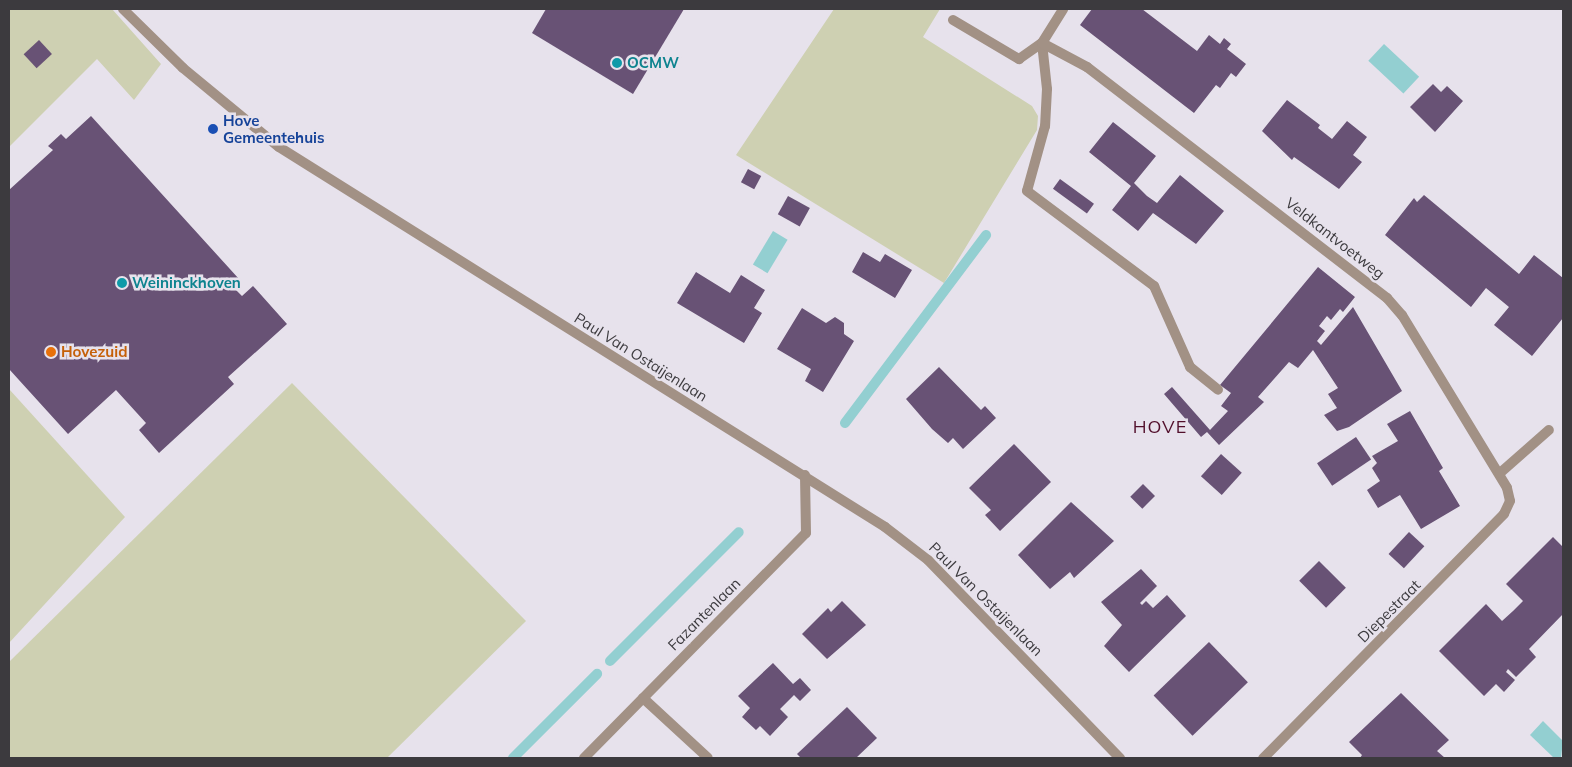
<!DOCTYPE html>
<html>
<head>
<meta charset="utf-8">
<style>
	body { margin:0 }
	#map { position:relative; width:1572px; height:767px; overflow:hidden; background:#e7e2ec; font-family:Mulish,sans-serif }
	div>[style] { position:absolute }
	[style*='--x'] { left:calc(var(--x)*1px); top:calc(var(--y)*1px); width:calc(var(--w)*1px); rotate:calc(var(--a)*1deg) }
	.green>* { inset:0; background:#ced0b2 }
	.water>* { inset:0; background:#93cfd1; transform-origin:0 0 }
	.stream>* { height:10px; margin:-5px; padding:0 5px; transform-origin:5px; border-radius:5px; background:#93cfd1 }
	.building>* { inset:0; background:#685275; transform-origin:0 0 }
	.lane>* { height:10px; margin:-5px; padding:0 5px; transform-origin:5px; border-radius:5px; background:#a29185 }
	.street>* { height:10px; margin:-5px; padding:0 5px; transform-origin:5px; border-radius:5px; background:#a29185 }
	.dots>* { width:14px; height:14px; translate:-50% -50%; box-sizing:border-box; border:2px solid #e7e2ec; border-radius:50% }
	span { translate:-50% -50%; white-space:nowrap; text-align:center; line-height:1.15; -webkit-text-stroke:5px #e7e2ec; paint-order:stroke }
	.culture-label { font-size:15px; color:#0d838f; font-weight:700 }
	.left { translate:0 -50%; text-align:left }
	.transit-label { font-size:15px; color:#164399; font-weight:700 }
	.street-label { font-size:15px; color:#3c3a3e }
	.food-label { font-size:15px; color:#c56008; font-weight:700 }
	.quarter-label { font-size:18px; color:#520f2b; letter-spacing:1px }
	.frame { position:absolute; inset:0; border:10px solid #3c3a3e; pointer-events:none }
</style>
</head>
<body>
<div id="map">
	<div class="green">
		<div style="clip-path:polygon(9px 9px,112px 9px,161px 64px,134px 100px,97px 59px,9px 147px)"></div>
		<div style="clip-path:polygon(834px 9px,940px 9px,923px 37px,1032px 106px,1038px 116px,1037px 130px,944px 283px,736px 155px)"></div>
		<div style="clip-path:polygon(292px 383px,526px 621px,387px 758px,9px 758px,9px 662px)"></div>
		<div style="clip-path:polygon(9px 389px,125px 517px,9px 643px)"></div>
	</div>
	<div class="water">
		<div style="left:1384px;top:44px;width:48px;height:23px;rotate:43deg"></div>
		<div style="left:773px;top:231px;width:17px;height:39px;rotate:31deg"></div>
		<div style="clip-path:polygon(1543px 721px,1563px 741px,1561px 758px,1554px 758px,1530px 735px)"></div>
	</div>
	<div class="stream">
		<div style="--x:845;--y:423;--w:235;--a:-53.1"></div>
		<div style="--x:610;--y:661;--w:182;--a:-45"></div>
		<div style="--x:513;--y:758;--w:119;--a:-45"></div>
	</div>
	<div class="building">
		<div style="clip-path:polygon(546px 9px,684px 9px,633px 94px,532px 33px)"></div>
		<div style="clip-path:polygon(1092px 9px,1142px 9px,1197px 51px,1209px 35px,1220px 44px,1224px 38px,1231px 44px,1227px 49px,1246px 64px,1236px 77px,1231px 73px,1220px 88px,1216px 85px,1194px 113px,1080px 25px)"></div>
		<div style="left:39px;top:40px;width:19px;height:21px;rotate:47deg"></div>
		<div style="clip-path:polygon(1433px 84px,1441px 92px,1447px 86px,1463px 101px,1435px 132px,1410px 107px)"></div>
		<div style="clip-path:polygon(1287px 100px,1320px 125px,1318px 128px,1332px 139px,1347px 121px,1367px 137px,1353px 155px,1362px 162px,1339px 189px,1294px 157px,1292px 160px,1262px 131px)"></div>
		<div style="clip-path:polygon(91px 116px,239px 279px,232px 286px,242px 296px,253px 286px,287px 324px,228px 377px,234px 384px,159px 453px,139px 430px,146px 423px,116px 390px,68px 434px,9px 369px,9px 190px,53px 150px,48px 146px,61px 134px,66px 139px)"></div>
		<div style="clip-path:polygon(1113px 122px,1156px 156px,1134px 183px,1147px 196px,1157px 203px,1180px 175px,1224px 211px,1196px 244px,1153px 213px,1138px 231px,1112px 210px,1131px 186px,1089px 152px)"></div>
		<div style="left:748px;top:169px;width:15px;height:15px;rotate:28deg"></div>
		<div style="left:1060px;top:179px;width:42px;height:12px;rotate:36deg"></div>
		<div style="clip-path:polygon(1424px 195px,1519px 274px,1534px 255px,1563px 278px,1563px 318px,1532px 356px,1494px 325px,1509px 307px,1486px 288px,1471px 307px,1385px 235px,1414px 198px,1417px 202px)"></div>
		<div style="left:788px;top:196px;width:25px;height:21px;rotate:29deg"></div>
		<div style="clip-path:polygon(863px 252px,880px 262px,885px 254px,912px 270px,895px 298px,852px 272px)"></div>
		<div style="clip-path:polygon(1318px 267px,1355px 297px,1343px 312px,1340px 309px,1331px 320px,1327px 316px,1319px 326px,1325px 331px,1317px 341px,1321px 345px,1353px 307px,1402px 391px,1349px 427px,1337px 431px,1324px 415px,1337px 408px,1328px 394px,1338px 388px,1313px 350px,1298px 368px,1289px 362px,1258px 397px,1264px 402px,1219px 445px,1207px 432px,1201px 437px,1164px 394px,1172px 387px,1210px 430px,1228px 411px,1221px 406px,1231px 393px,1220px 385px)"></div>
		<div style="clip-path:polygon(696px 272px,730px 293px,741px 275px,765px 290px,754px 308px,762px 313px,744px 343px,677px 303px)"></div>
		<div style="clip-path:polygon(802px 308px,826px 323px,835px 317px,844px 323px,844px 334px,854px 341px,823px 392px,805px 381px,811px 369px,777px 349px)"></div>
		<div style="clip-path:polygon(939px 367px,981px 410px,985px 406px,996px 418px,963px 449px,953px 438px,948px 443px,932px 429px,906px 399px)"></div>
		<div style="clip-path:polygon(1410px 411px,1443px 468px,1439px 471px,1460px 506px,1421px 529px,1400px 495px,1378px 508px,1367px 490px,1380px 481px,1372px 468px,1377px 463px,1372px 456px,1398px 441px,1387px 424px)"></div>
		<div style="left:1356px;top:437px;width:27px;height:47px;rotate:56deg"></div>
		<div style="clip-path:polygon(1014px 444px,1051px 482px,1000px 531px,985px 515px,991px 510px,969px 488px)"></div>
		<div style="left:1221px;top:454px;width:28px;height:30px;rotate:42deg"></div>
		<div style="left:1143px;top:484px;width:17px;height:18px;rotate:45deg"></div>
		<div style="clip-path:polygon(1071px 502px,1114px 541px,1074px 578px,1070px 572px,1050px 589px,1018px 555px)"></div>
		<div style="left:1409px;top:532px;width:21px;height:30px;rotate:43deg"></div>
		<div style="clip-path:polygon(1553px 537px,1563px 547px,1563px 614px,1529px 649px,1536px 657px,1516px 677px,1508px 669px,1506px 672px,1515px 680px,1504px 692px,1496px 684px,1484px 696px,1439px 651px,1486px 604px,1502px 621px,1513px 611px,1523px 601px,1506px 584px)"></div>
		<div style="left:1319px;top:561px;width:38px;height:28px;rotate:45deg"></div>
		<div style="clip-path:polygon(1141px 569px,1157px 586px,1140px 603px,1142px 605px,1146px 601px,1153px 608px,1167px 595px,1186px 616px,1129px 672px,1104px 646px,1122px 625px,1101px 602px)"></div>
		<div style="clip-path:polygon(842px 601px,866px 625px,827px 659px,802px 634px,828px 608px,831px 612px)"></div>
		<div style="left:1209px;top:642px;width:56px;height:77px;rotate:46deg"></div>
		<div style="clip-path:polygon(773px 663px,793px 684px,800px 678px,811px 690px,800px 701px,794px 695px,780px 709px,788px 717px,770px 736px,760px 726px,756px 730px,742px 717px,750px 708px,738px 696px)"></div>
		<div style="clip-path:polygon(1401px 693px,1449px 740px,1437px 751px,1445px 758px,1360px 758px,1362px 755px,1349px 742px)"></div>
		<div style="clip-path:polygon(847px 707px,877px 738px,856px 758px,801px 758px,797px 754px)"></div>
	</div>
	<div class="lane">
		<div style="--x:1042;--y:43;--w:46;--a:83.8"></div>
		<div style="--x:1047;--y:89;--w:37;--a:93"></div>
		<div style="--x:1045;--y:126;--w:67;--a:105.5"></div>
		<div style="--x:1027;--y:191;--w:159;--a:36.8"></div>
		<div style="--x:1154;--y:286;--w:89;--a:66"></div>
		<div style="--x:1190;--y:367;--w:36;--a:39"></div>
	</div>
	<div class="street">
		<div style="--x:123;--y:9;--w:84;--a:44.5"></div>
		<div style="--x:183;--y:68;--w:124;--a:39.5"></div>
		<div style="--x:279;--y:147;--w:715;--a:32.09"></div>
		<div style="--x:885;--y:527;--w:54;--a:37.5"></div>
		<div style="--x:928;--y:560;--w:276;--a:45.9"></div>
		<div style="--x:953;--y:20;--w:77;--a:30.6"></div>
		<div style="--x:1019;--y:59;--w:28;--a:-35"></div>
		<div style="--x:1042;--y:43;--w:40;--a:-58"></div>
		<div style="--x:1042;--y:43;--w:51;--a:28.1"></div>
		<div style="--x:1087;--y:67;--w:379;--a:37.6"></div>
		<div style="--x:1387;--y:298;--w:23;--a:49"></div>
		<div style="--x:1402;--y:315;--w:202;--a:58.7"></div>
		<div style="--x:1507;--y:488;--w:13;--a:77"></div>
		<div style="--x:1510;--y:501;--w:14;--a:115"></div>
		<div style="--x:1504;--y:514;--w:343;--a:134.6"></div>
		<div style="--x:1500;--y:473;--w:65;--a:-41.3"></div>
		<div style="--x:643;--y:698;--w:88;--a:42.7"></div>
		<div style="--x:584;--y:758;--w:316;--a:-45.4"></div>
		<div style="--x:806;--y:533;--w:58;--a:-91"></div>
	</div>
	<div class="dots">
		<div style="left:617px;top:63px;background:#0f9aa8"></div>
		<div style="left:213px;top:129px;background:#1a4fb4"></div>
		<div style="left:122px;top:283px;background:#0f9aa8"></div>
		<div style="left:51px;top:352px;background:#e8710a"></div>
	</div>
	<div class="culture-label">
		<span class="left" style="left:627px;top:63px">OCMW</span>
		<span class="left" style="left:132px;top:283px">Weininckhoven</span>
	</div>
	<div class="transit-label">
		<span class="left" style="left:223px;top:129px">Hove<br>Gemeentehuis</span>
	</div>
	<div class="street-label">
		<span style="left:1335px;top:238px;rotate:38deg">Veldkantvoetweg</span>
		<span style="left:641px;top:357px;rotate:32deg">Paul Van Ostaijenlaan</span>
		<span style="left:986px;top:599px;rotate:45deg">Paul Van Ostaijenlaan</span>
		<span style="left:1389px;top:611px;rotate:-45deg">Diepestraat</span>
		<span style="left:704px;top:614px;rotate:-45deg">Fazantenlaan</span>
	</div>
	<div class="food-label">
		<span class="left" style="left:61px;top:352px">Hovezuid</span>
	</div>
	<div class="quarter-label">
		<span style="left:1160px;top:427px">HOVE</span>
	</div>
	<div class="frame"></div>
</div>
</body>
</html>
